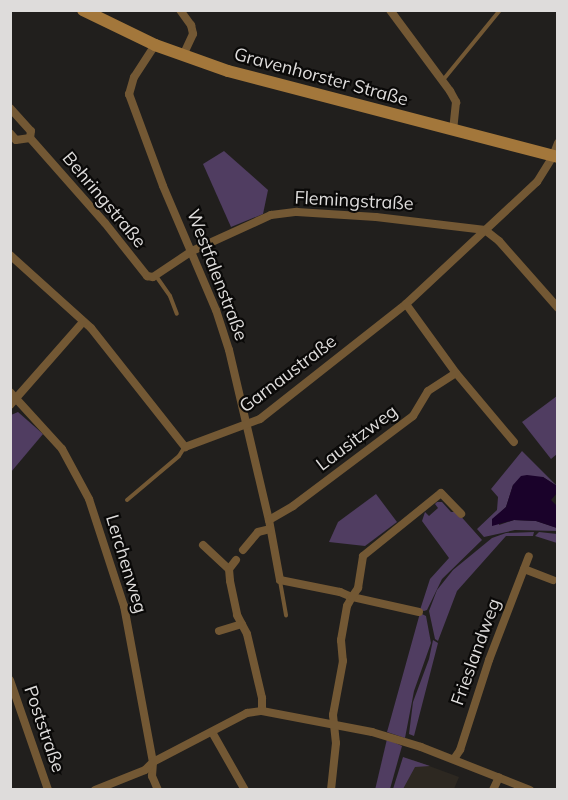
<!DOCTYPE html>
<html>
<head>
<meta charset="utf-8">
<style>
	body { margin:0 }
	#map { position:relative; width:568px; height:800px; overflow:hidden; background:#211f1d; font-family:Mulish,sans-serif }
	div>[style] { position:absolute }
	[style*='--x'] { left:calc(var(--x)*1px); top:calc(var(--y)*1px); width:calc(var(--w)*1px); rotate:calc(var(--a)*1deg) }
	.built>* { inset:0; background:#2d2821 }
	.green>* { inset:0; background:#503d61 }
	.water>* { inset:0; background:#1a022a }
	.service>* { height:4px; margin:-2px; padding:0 2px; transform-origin:2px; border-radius:2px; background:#735834 }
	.minor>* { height:8px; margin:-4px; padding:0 4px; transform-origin:4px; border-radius:4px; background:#735834 }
	.secondary>* { height:12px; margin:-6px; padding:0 6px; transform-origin:6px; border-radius:6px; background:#a3773b }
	span { translate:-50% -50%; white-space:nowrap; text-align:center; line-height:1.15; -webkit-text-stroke:4.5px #0a0908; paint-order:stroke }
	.street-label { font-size:18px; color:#dedcdb }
	.frame { position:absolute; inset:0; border:12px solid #dedcdb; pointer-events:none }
</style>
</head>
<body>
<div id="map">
	<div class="built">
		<div style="clip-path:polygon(413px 760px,459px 777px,454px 789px,397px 790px)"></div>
	</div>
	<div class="green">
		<div style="clip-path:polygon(224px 151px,268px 190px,263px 214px,231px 227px,203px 164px)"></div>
		<div style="clip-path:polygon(557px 396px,557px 454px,551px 459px,522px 422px)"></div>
		<div style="clip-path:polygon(18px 412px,43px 434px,11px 472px,11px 415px)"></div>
		<div style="clip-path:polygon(522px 451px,557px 486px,543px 477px,513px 485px,506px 507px,501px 512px,499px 525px,514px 520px,536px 521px,557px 528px,557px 531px,515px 530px,484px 537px,477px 529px,497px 510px,498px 497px,491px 489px)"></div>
		<div style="clip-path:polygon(376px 494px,397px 522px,365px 546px,329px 542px,338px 522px)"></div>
		<div style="clip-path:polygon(437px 502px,442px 502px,451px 512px,457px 512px,482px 540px,442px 579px,427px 610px,424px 611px,420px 610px,430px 579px,449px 558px,422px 521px,425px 512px,429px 516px,438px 508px,435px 504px)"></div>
		<div style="clip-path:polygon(534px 532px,533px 536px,506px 536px,457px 591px,438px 641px,435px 639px,429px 611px,437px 590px,453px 570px,492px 538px,506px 533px)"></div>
		<div style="clip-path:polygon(539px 532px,557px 534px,557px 543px,535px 536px)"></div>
		<div style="clip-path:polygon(420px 613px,426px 616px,431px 643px,414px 691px,405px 738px,387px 732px)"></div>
		<div style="clip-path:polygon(433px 640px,438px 643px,414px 736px,409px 734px,413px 702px,429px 659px)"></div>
		<div style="clip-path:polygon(387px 739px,402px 746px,390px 789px,375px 790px)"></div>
		<div style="clip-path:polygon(403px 757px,430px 766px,415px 767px,403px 789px,393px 789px)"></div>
	</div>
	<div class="water">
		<div style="clip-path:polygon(527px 475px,543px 477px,557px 486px,557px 493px,551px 500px,557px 506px,557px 528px,536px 521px,514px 520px,492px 526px,492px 519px,506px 507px,513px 485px,521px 476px)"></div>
	</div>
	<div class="service">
		<div style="--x:443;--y:80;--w:90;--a:-50.8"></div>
		<div style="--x:156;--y:276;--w:24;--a:55"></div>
		<div style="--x:170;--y:296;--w:19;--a:69"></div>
		<div style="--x:127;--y:500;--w:68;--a:-40.2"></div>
		<div style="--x:179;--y:456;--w:9;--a:-58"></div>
		<div style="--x:280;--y:581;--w:35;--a:80"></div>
	</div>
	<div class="minor">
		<div style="--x:180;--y:10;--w:19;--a:54"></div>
		<div style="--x:191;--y:25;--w:9;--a:77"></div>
		<div style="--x:193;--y:34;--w:23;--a:115"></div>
		<div style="--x:390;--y:10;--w:101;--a:53.5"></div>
		<div style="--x:450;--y:91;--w:13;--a:61"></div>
		<div style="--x:456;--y:102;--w:29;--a:96"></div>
		<div style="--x:155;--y:45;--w:38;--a:123"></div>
		<div style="--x:134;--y:77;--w:18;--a:106"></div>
		<div style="--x:129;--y:94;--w:98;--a:69.7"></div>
		<div style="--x:163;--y:186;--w:135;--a:66.9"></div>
		<div style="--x:216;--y:310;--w:42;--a:72"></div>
		<div style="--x:229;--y:350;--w:175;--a:76.8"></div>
		<div style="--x:269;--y:520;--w:61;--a:79.6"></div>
		<div style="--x:280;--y:580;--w:61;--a:11.3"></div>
		<div style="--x:340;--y:592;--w:13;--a:23"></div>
		<div style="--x:352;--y:597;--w:10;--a:119"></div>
		<div style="--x:347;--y:606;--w:35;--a:100"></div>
		<div style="--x:341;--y:640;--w:21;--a:85"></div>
		<div style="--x:343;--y:661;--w:55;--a:100.5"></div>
		<div style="--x:333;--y:715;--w:28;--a:84"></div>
		<div style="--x:336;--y:743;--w:47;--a:96.1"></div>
		<div style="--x:10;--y:108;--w:31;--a:48"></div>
		<div style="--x:31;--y:131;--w:7;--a:98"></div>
		<div style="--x:30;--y:138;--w:113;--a:48.6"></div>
		<div style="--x:105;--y:223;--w:68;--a:51.6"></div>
		<div style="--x:147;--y:276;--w:6;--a:9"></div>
		<div style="--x:153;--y:277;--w:47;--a:-33.7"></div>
		<div style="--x:192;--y:251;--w:87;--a:-24.5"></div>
		<div style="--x:271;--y:215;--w:26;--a:-7"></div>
		<div style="--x:297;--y:212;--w:79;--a:3.6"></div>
		<div style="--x:376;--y:217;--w:110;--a:6.8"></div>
		<div style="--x:485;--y:230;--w:18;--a:38"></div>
		<div style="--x:499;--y:241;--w:89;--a:48.6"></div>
		<div style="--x:10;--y:133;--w:9;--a:49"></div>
		<div style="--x:16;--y:140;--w:14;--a:-8"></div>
		<div style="--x:10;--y:255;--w:109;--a:42"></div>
		<div style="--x:91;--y:328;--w:152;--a:51.7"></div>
		<div style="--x:185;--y:447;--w:80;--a:-20.5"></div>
		<div style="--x:260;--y:419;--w:186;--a:-38.2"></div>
		<div style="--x:406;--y:304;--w:179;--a:-43"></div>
		<div style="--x:537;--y:182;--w:31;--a:-58"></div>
		<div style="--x:553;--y:156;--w:14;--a:-69"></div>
		<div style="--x:406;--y:304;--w:85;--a:54.1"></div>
		<div style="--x:456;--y:373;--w:90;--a:50"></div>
		<div style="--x:10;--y:392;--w:77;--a:47.6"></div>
		<div style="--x:62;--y:449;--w:57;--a:61.6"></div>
		<div style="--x:89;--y:499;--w:113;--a:71.9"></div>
		<div style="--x:124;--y:606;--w:159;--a:79.5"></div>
		<div style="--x:153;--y:762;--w:14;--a:94"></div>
		<div style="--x:152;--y:776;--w:15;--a:67"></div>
		<div style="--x:10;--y:405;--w:111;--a:-48.7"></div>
		<div style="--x:269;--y:520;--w:28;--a:-30"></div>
		<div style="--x:293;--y:506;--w:150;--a:-36.9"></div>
		<div style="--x:413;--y:416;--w:29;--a:-59"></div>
		<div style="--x:428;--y:391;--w:33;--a:-33"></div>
		<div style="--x:203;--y:545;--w:35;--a:43"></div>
		<div style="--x:243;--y:550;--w:23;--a:-50"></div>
		<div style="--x:258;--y:532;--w:12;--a:-14"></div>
		<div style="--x:236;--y:560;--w:11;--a:128"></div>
		<div style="--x:229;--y:569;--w:12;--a:85"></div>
		<div style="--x:230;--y:581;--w:35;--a:78"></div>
		<div style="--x:237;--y:615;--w:21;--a:62"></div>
		<div style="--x:247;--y:634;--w:66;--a:76.8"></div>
		<div style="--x:262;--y:698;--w:13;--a:90"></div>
		<div style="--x:524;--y:569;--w:31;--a:21"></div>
		<div style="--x:419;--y:612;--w:69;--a:-167.4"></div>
		<div style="--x:352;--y:597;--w:11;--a:-56"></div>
		<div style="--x:358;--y:588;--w:32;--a:-81"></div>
		<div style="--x:363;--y:556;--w:100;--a:-38.9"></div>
		<div style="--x:441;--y:493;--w:29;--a:46"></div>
		<div style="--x:219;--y:631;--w:24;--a:-17"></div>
		<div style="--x:10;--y:680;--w:116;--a:70.9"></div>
		<div style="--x:212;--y:732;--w:67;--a:60.4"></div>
		<div style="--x:454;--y:759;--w:11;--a:-56"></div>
		<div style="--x:460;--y:750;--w:95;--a:-72.1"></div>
		<div style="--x:489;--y:660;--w:111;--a:-69"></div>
		<div style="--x:95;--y:790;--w:54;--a:-21.8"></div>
		<div style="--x:145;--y:770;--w:11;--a:-45"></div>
		<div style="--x:153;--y:762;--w:106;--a:-27.5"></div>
		<div style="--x:247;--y:713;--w:15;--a:-8"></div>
		<div style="--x:262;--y:711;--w:112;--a:10.8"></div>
		<div style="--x:372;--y:732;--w:51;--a:17"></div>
		<div style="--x:421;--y:747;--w:117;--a:21.5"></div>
		<div style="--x:493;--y:790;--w:14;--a:-65"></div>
	</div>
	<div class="secondary">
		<div style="--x:83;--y:10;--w:80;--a:25.9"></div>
		<div style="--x:155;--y:45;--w:77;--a:19.6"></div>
		<div style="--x:228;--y:71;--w:341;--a:14.6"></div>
	</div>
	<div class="street-label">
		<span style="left:321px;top:77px;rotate:15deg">Gravenhorster Straße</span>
		<span style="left:104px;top:200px;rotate:50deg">Behringstraße</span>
		<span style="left:354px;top:201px;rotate:3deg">Flemingstraße</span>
		<span style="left:217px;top:275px;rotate:69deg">Westfalenstraße</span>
		<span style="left:288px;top:374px;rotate:-37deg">Garnaustraße</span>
		<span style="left:357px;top:438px;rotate:-37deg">Lausitzweg</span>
		<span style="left:126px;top:564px;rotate:73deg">Lerchenweg</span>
		<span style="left:476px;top:652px;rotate:-70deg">Frieslandweg</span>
		<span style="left:44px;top:729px;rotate:71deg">Poststraße</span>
	</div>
	<div class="frame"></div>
</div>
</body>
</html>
